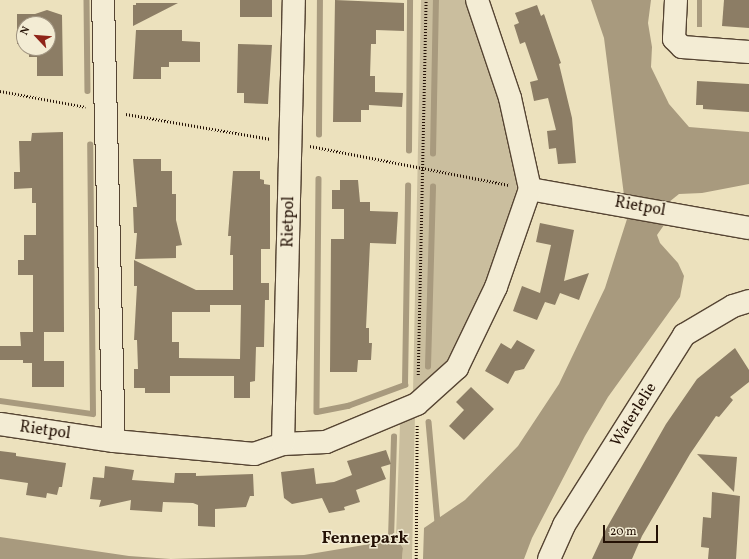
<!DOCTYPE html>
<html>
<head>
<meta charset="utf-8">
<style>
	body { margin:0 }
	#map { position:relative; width:749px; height:559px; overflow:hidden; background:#ece1bd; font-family:Vollkorn,serif }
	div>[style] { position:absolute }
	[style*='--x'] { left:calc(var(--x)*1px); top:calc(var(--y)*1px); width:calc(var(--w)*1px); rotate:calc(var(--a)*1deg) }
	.green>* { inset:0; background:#cabe9e }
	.water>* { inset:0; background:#a89a7e; transform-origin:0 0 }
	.stream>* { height:5.5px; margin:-2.75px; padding:0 2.75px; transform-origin:2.75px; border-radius:2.75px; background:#a89a7e }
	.building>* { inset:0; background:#8c7d65; transform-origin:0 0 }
	.path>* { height:2.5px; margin-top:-1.25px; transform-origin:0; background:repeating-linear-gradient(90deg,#241105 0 1px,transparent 0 3px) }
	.roads { filter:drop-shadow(1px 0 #564533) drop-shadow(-1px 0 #564533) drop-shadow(0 1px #564533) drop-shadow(0 -1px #564533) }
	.minor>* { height:22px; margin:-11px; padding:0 11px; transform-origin:11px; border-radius:11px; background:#f3ecd4 }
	span { translate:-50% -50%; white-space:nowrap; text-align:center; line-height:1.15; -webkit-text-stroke:3px #f3ecd4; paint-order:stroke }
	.street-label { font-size:16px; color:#241105 }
	.neighbourhood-label { font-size:17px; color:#241105; font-weight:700 }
	.north { position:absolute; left:16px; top:16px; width:40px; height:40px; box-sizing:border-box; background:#f3ecd4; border:1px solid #a09481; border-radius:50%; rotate:296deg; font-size:11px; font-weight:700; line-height:16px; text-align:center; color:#241105 }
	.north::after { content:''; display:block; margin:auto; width:14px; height:18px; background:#8f2418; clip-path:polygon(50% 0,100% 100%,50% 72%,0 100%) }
	.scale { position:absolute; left:603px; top:525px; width:55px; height:18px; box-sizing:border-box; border:2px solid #241105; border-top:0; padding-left:5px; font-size:12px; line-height:14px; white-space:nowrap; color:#241105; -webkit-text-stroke:3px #f3ecd4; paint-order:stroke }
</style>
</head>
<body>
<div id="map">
	<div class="green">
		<div style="clip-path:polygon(421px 0,470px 0,502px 87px,517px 188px,490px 285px,446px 362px,413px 393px)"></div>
		<div style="clip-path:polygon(415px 415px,412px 559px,402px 559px,403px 548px,396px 537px,400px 424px)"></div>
	</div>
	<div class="water">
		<div style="clip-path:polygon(591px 0,651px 0,648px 23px,652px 47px,651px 67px,669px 104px,689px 127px,749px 132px,749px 184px,702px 193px,679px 194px,669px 202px,664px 225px,657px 235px,660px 243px,678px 263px,684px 276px,680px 297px,608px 397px,585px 436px,532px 538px,524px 559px,423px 559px,424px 528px,465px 500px,518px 446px,559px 384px,605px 288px,627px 219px,604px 38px)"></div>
		<div style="left:697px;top:0;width:5px;height:27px"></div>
		<div style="clip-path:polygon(0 537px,129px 556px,171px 559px,304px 555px,382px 542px,396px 537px,403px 548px,402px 559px,0 559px)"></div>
	</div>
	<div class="stream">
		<div style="--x:87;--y:0;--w:91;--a:89.4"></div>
		<div style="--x:319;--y:135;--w:135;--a:-89.6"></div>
		<div style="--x:409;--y:151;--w:151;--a:-89.6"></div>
		<div style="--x:433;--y:154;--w:154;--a:-88.9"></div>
		<div style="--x:319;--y:179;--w:233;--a:90.5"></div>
		<div style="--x:317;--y:412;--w:32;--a:-11"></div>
		<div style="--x:348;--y:406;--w:61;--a:-20.2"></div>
		<div style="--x:405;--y:385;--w:199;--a:-89.1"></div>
		<div style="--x:428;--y:367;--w:180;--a:-88.4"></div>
		<div style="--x:0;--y:401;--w:94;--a:8"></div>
		<div style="--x:93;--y:414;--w:269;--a:-90.6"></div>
		<div style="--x:429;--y:422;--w:101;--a:84.9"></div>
		<div style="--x:391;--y:539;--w:102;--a:-88.3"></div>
	</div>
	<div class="building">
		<div style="left:240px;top:0;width:32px;height:17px"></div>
		<div style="clip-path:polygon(335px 0,404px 3px,404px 31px,376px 30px,376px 44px,371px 44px,370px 76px,375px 76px,375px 92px,403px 93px,402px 107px,369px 105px,369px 110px,361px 110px,361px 122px,333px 122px)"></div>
		<div style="clip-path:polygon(724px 0,749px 0,749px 28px,722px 26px)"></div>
		<div style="clip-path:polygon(136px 3px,178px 3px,133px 26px,133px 5px,136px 5px)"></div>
		<div style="clip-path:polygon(537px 5px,541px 16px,544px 14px,561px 63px,559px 64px,572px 118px,576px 163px,558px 164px,556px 148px,549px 149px,547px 131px,556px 130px,548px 98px,534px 101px,530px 82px,538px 80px,525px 42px,520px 44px,514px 25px,519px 23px,515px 13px)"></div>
		<div style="clip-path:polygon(47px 10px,62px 15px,63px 76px,37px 76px,37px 57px,29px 57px,29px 48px,48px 48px,48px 24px,24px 24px,24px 44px,17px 44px,17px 14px,35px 14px)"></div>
		<div style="clip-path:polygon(136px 30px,182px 30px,182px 41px,200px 42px,200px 62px,169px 62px,169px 67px,161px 67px,161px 79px,133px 79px)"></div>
		<div style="clip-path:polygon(238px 44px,272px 45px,268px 104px,244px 103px,244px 93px,237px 93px)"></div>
		<div style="clip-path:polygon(697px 81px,749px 84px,749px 112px,703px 109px,703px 105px,696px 105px)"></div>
		<div style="clip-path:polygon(63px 132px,64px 332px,44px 332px,44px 361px,64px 361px,64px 387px,32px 387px,32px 363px,23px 363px,23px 360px,0 360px,0 346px,21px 346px,20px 332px,33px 332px,33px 275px,18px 275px,18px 260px,24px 260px,24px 235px,36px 235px,36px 203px,32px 203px,32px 188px,14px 189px,14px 172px,20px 172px,19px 141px,31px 141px,32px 133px)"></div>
		<div style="clip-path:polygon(133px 159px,161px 159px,161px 171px,172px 171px,172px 194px,176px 194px,176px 220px,182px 245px,176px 246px,176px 258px,135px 259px,137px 233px,134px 233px,133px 207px,137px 207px)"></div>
		<div style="clip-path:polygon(evenodd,233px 171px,260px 171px,260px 179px,264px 180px,264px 184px,270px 185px,270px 249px,261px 249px,261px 283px,269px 283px,269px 300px,265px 300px,264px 347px,256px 347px,255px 381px,250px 382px,250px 398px,234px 398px,234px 376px,170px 376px,170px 393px,145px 393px,145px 388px,134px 388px,134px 369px,138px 369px,137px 340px,134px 340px,137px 286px,134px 286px,134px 260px,196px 290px,233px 290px,233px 255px,230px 255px,231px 236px,228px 236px,233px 171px,210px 305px,241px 305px,240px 359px,179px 358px,179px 342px,172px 342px,172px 312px,210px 312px,210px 305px)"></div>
		<div style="clip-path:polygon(340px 180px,358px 180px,360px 202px,370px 202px,370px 211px,398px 212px,396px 244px,370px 243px,366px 328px,369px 328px,369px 343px,372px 343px,371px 360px,358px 360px,357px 372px,330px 372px,331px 239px,344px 239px,344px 209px,332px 209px,332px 190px,340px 190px)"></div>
		<div style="clip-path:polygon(540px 223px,574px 230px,564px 281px,589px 273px,579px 300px,560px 293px,555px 305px,545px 302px,537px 320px,513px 311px,522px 286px,540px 293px,551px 245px,536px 242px)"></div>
		<div style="clip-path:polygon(517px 340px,535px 350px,524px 369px,515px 371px,508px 384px,485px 371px,501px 343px,511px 349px)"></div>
		<div style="clip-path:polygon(735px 348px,749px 370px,749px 382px,730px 397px,733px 400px,719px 417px,716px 416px,690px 454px,642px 536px,632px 559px,592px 559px,606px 529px,666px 424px,697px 379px)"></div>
		<div style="clip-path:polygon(471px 387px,494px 409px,464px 440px,449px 426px,464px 410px,456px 402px)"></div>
		<div style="clip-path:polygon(386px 450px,391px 464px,381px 467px,386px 479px,356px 490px,360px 502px,344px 507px,345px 510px,329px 513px,322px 498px,292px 504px,284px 498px,281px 472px,314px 468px,316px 484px,334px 482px,352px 475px,347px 461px)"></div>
		<div style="clip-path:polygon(0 451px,16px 453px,16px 456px,66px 463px,62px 487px,59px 487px,57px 495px,47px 493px,46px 498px,26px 495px,28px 483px,0 479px)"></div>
		<div style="clip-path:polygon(697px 454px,737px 457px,734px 492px)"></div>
		<div style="clip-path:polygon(105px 466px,134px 470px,132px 480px,174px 483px,175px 473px,196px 473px,196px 476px,253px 474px,254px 496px,250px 496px,246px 507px,215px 509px,215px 527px,198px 526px,198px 505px,193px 503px,163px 502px,162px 512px,130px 510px,131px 500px,99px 507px,101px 500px,90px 499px,93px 477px,104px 478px)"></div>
		<div style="clip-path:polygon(712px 492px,740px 496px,736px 559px,708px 559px,709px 548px,701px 547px,703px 517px,711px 518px)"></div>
	</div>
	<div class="path">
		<div style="--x:0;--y:91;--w:87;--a:10.5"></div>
		<div style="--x:126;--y:114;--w:147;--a:9.8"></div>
		<div style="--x:310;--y:146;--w:203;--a:11.1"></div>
		<div style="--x:418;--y:375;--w:375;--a:-88.8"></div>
		<div style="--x:416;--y:559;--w:135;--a:-89.6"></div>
	</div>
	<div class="roads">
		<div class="minor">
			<div style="--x:103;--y:0;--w:441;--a:88.6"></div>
			<div style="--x:676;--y:0;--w:39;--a:93"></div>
			<div style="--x:674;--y:39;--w:11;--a:45"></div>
			<div style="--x:682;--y:47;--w:67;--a:4.3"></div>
			<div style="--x:530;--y:189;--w:222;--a:10.1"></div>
			<div style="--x:0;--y:424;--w:115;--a:8.5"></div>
			<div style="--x:114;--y:441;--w:141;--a:5.3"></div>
			<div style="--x:254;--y:454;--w:31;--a:-19"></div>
			<div style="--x:283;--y:444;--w:43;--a:-2.7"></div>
			<div style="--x:326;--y:442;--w:99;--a:-22.7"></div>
			<div style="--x:417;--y:404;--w:54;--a:-42"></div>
			<div style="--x:457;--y:368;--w:90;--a:-64.3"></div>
			<div style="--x:496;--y:287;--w:104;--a:-70.9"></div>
			<div style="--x:530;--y:189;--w:93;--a:-102.4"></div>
			<div style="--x:510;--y:98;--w:103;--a:-108.6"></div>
			<div style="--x:283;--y:444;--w:444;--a:-88.6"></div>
			<div style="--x:549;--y:559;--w:37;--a:-66"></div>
			<div style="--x:564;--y:525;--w:225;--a:-57.7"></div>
			<div style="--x:684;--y:335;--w:57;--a:-30.6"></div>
			<div style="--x:733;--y:306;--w:17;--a:-17"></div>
		</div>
	</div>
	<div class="street-label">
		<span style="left:640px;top:207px;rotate:10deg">Rietpol</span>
		<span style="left:289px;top:222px;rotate:-89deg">Rietpol</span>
		<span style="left:634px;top:415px;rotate:-58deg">Waterlelie</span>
		<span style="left:45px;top:431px;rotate:8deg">Rietpol</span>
	</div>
	<div class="neighbourhood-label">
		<span style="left:365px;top:539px">Fennepark</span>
	</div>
	<div class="north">N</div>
	<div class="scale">20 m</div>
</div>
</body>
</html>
